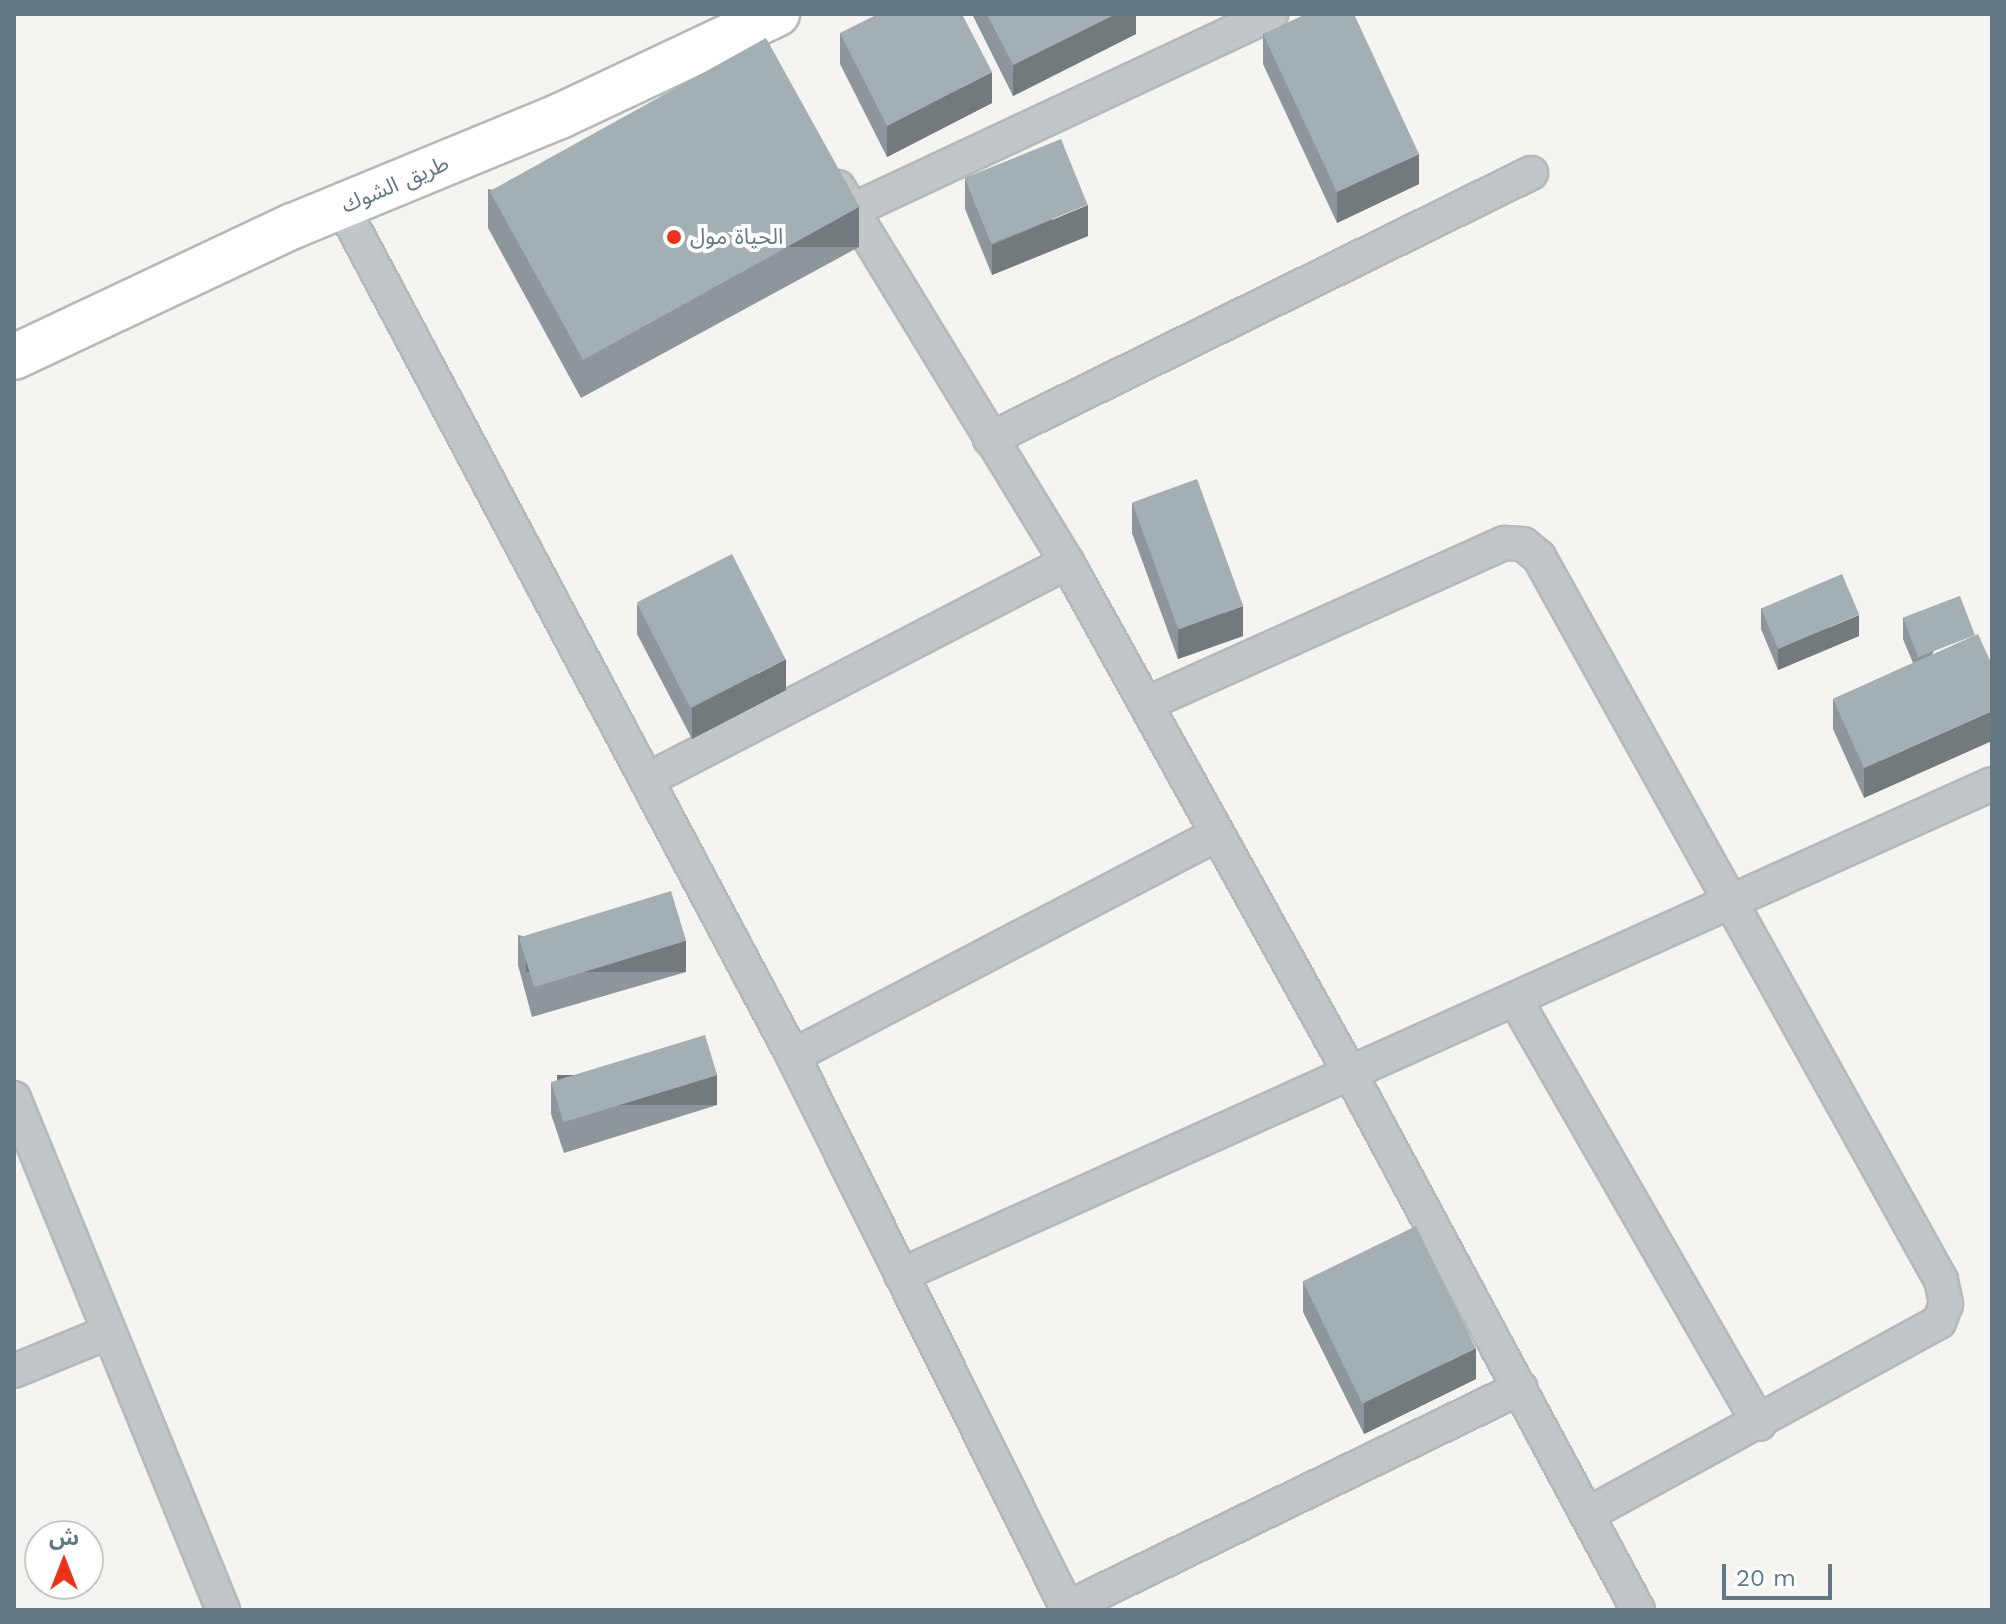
<!DOCTYPE html>
<html>
<head>
<meta charset="utf-8">
<style>
	body { margin:0 }
	#map { position:relative; width:2006px; height:1624px; overflow:hidden; background:#f5f4f0; font-family:"Work Sans","Noto Sans Arabic",sans-serif }
	div>[style] { position:absolute }
	[style*='--x'] { left:calc(var(--x)*1px); top:calc(var(--y)*1px); width:calc(var(--w)*1px); rotate:calc(var(--a)*1deg) }
	.roads { filter:drop-shadow(2px 0 #b4b9bc) drop-shadow(-2px 0 #b4b9bc) drop-shadow(0 2px #b4b9bc) drop-shadow(0 -2px #b4b9bc) }
	.minor>* { height:32px; margin:-16px; padding:0 16px; transform-origin:16px; border-radius:16px; background:#c1c6c8 }
	.primary>* { height:44px; margin:-22px; padding:0 22px; transform-origin:22px; border-radius:22px; background:#fff }
	.wall>* { inset:0; background:#8d969a }
	.shaded-wall>* { inset:0; background:#737a7d; transform-origin:0 0 }
	.building>* { inset:0; background:#a4afb3; transform-origin:0 0 }
	.dots>* { width:22px; height:22px; translate:-50% -50%; box-sizing:border-box; border:4px solid #fff; border-radius:50% }
	span { translate:-50% -50%; white-space:nowrap; text-align:center; line-height:1.15; -webkit-text-stroke:8px #fff; paint-order:stroke }
	.street-label { font-size:22px; color:#627883 }
	.poi-label { font-size:22px; color:#627883 }
	.left { translate:0 -50%; text-align:left }
	.frame { position:absolute; inset:0; border:16px solid #627883; pointer-events:none }
	.north { position:absolute; left:24px; top:1520px; width:80px; height:80px; box-sizing:border-box; background:#fff; border:2px solid #c0c9cd; border-radius:50%; rotate:0deg; font-size:22px; font-weight:700; line-height:32px; text-align:center; color:#627883 }
	.north::after { content:''; display:block; margin:auto; width:28px; height:36px; background:#ea321b; clip-path:polygon(50% 0,100% 100%,50% 72%,0 100%) }
	.scale { position:absolute; left:1722px; top:1564px; width:110px; height:36px; box-sizing:border-box; border:4px solid #627883; border-top:0; padding-left:10px; font-size:24px; line-height:28px; white-space:nowrap; color:#627883; -webkit-text-stroke:6px #fff; paint-order:stroke }
</style>
</head>
<body>
<div id="map">
	<div class="roads">
		<div class="minor">
			<div style="--x:838;--y:187;--w:439;--a:58.6"></div>
			<div style="--x:1067;--y:562;--w:584;--a:61.02"></div>
			<div style="--x:1350;--y:1073;--w:609;--a:61.79"></div>
			<div style="--x:342;--y:206;--w:962;--a:62.05"></div>
			<div style="--x:793;--y:1056;--w:618;--a:63.6"></div>
			<div style="--x:851;--y:211;--w:464;--a:-25.1"></div>
			<div style="--x:990;--y:439;--w:603;--a:-26.18"></div>
			<div style="--x:1146;--y:704;--w:393;--a:-24.2"></div>
			<div style="--x:1505;--y:543;--w:18;--a:3"></div>
			<div style="--x:1523;--y:544;--w:21;--a:39"></div>
			<div style="--x:1539;--y:557;--w:827;--a:60.93"></div>
			<div style="--x:1941;--y:1280;--w:25;--a:78"></div>
			<div style="--x:1946;--y:1304;--w:19;--a:111"></div>
			<div style="--x:1939;--y:1322;--w:401;--a:151.3"></div>
			<div style="--x:647;--y:780;--w:473;--a:-27.4"></div>
			<div style="--x:1515;--y:999;--w:490;--a:60.1"></div>
			<div style="--x:793;--y:1056;--w:479;--a:-27.6"></div>
			<div style="--x:14;--y:1098;--w:553;--a:67.79"></div>
			<div style="--x:901;--y:1275;--w:1196;--a:-24.23"></div>
			<div style="--x:14;--y:1371;--w:103;--a:-22.3"></div>
			<div style="--x:1067;--y:1608;--w:504;--a:-25.9"></div>
		</div>
		<div class="primary">
			<div style="--x:14;--y:357;--w:308;--a:-25.2"></div>
			<div style="--x:293;--y:226;--w:289;--a:-22.4"></div>
			<div style="--x:560;--y:116;--w:240;--a:-25.2"></div>
		</div>
	</div>
	<div class="wall">
		<div style="clip-path:polygon(972px 14px,1136px 14px,1136px 34px,1013px 96px)"></div>
		<div style="clip-path:polygon(840px 33px,992px 103px,887px 157px,840px 64px)"></div>
		<div style="clip-path:polygon(1263px 34px,1419px 184px,1337px 223px,1263px 64px)"></div>
		<div style="clip-path:polygon(965px 179px,1088px 236px,992px 275px,965px 209px)"></div>
		<div style="clip-path:polygon(488px 189px,859px 247px,581px 398px,488px 228px)"></div>
		<div style="clip-path:polygon(1132px 503px,1243px 636px,1178px 659px,1132px 533px)"></div>
		<div style="clip-path:polygon(1960px 596px,1864px 798px,1833px 729px,1833px 699px,1913px 663px,1903px 639px,1903px 618px)"></div>
		<div style="clip-path:polygon(637px 604px,786px 690px,692px 739px,637px 634px)"></div>
		<div style="clip-path:polygon(1761px 608px,1859px 636px,1778px 670px,1761px 629px)"></div>
		<div style="clip-path:polygon(518px 935px,686px 972px,532px 1017px,518px 965px)"></div>
		<div style="clip-path:polygon(551px 1083px,717px 1105px,564px 1153px,551px 1114px)"></div>
		<div style="clip-path:polygon(1303px 1281px,1476px 1379px,1364px 1434px,1303px 1312px)"></div>
	</div>
	<div class="shaded-wall">
		<div style="clip-path:polygon(1116px 14px,1136px 14px,1136px 34px,1013px 96px,1013px 65px)"></div>
		<div style="clip-path:polygon(992px 72px,992px 103px,887px 157px,887px 126px)"></div>
		<div style="clip-path:polygon(1419px 154px,1419px 184px,1337px 223px,1337px 192px)"></div>
		<div style="clip-path:polygon(1088px 205px,1088px 236px,992px 275px,992px 245px)"></div>
		<div style="left:859px;top:207px;width:40px;height:317px;rotate:90deg"></div>
		<div style="clip-path:polygon(1243px 606px,1243px 636px,1178px 659px,1178px 629px)"></div>
		<div style="clip-path:polygon(1859px 615px,1859px 636px,1778px 670px,1778px 649px)"></div>
		<div style="clip-path:polygon(786px 659px,786px 690px,692px 739px,692px 708px)"></div>
		<div style="clip-path:polygon(1992px 711px,1992px 741px,1864px 798px,1864px 768px)"></div>
		<div style="left:686px;top:941px;width:31px;height:160px;rotate:90deg"></div>
		<div style="left:717px;top:1075px;width:30px;height:160px;rotate:90deg"></div>
		<div style="clip-path:polygon(1476px 1348px,1476px 1379px,1364px 1434px,1364px 1403px)"></div>
	</div>
	<div class="building">
		<div style="clip-path:polygon(878px 14px,962px 14px,992px 72px,887px 126px,840px 33px)"></div>
		<div style="clip-path:polygon(987px 14px,1116px 14px,1013px 65px)"></div>
		<div style="clip-path:polygon(1306px 14px,1354px 14px,1419px 154px,1337px 192px,1263px 34px)"></div>
		<div style="left:766px;top:38px;width:193px;height:316px;rotate:61deg"></div>
		<div style="left:1061px;top:139px;width:71px;height:104px;rotate:68deg"></div>
		<div style="left:1197px;top:479px;width:135px;height:69px;rotate:70deg"></div>
		<div style="left:732px;top:554px;width:118px;height:107px;rotate:63deg"></div>
		<div style="left:1842px;top:574px;width:44px;height:88px;rotate:67deg"></div>
		<div style="left:1960px;top:596px;width:42px;height:61px;rotate:69deg"></div>
		<div style="clip-path:polygon(1978px 634px,1992px 665px,1992px 711px,1864px 768px,1833px 699px)"></div>
		<div style="left:671px;top:891px;width:52px;height:159px;rotate:73deg"></div>
		<div style="left:705px;top:1035px;width:42px;height:161px;rotate:73deg"></div>
		<div style="left:1416px;top:1226px;width:136px;height:126px;rotate:64deg"></div>
	</div>
	<div class="dots">
		<div style="left:674px;top:237px;background:#ea321b"></div>
	</div>
	<div class="street-label">
		<span style="left:395px;top:184px;rotate:-23deg">طريق الشوك</span>
	</div>
	<div class="poi-label">
		<span class="left" style="left:690px;top:237px">الحياة مول</span>
	</div>
	<div class="frame"></div>
	<div class="north">ش</div>
	<div class="scale">20 m</div>
</div>
</body>
</html>
